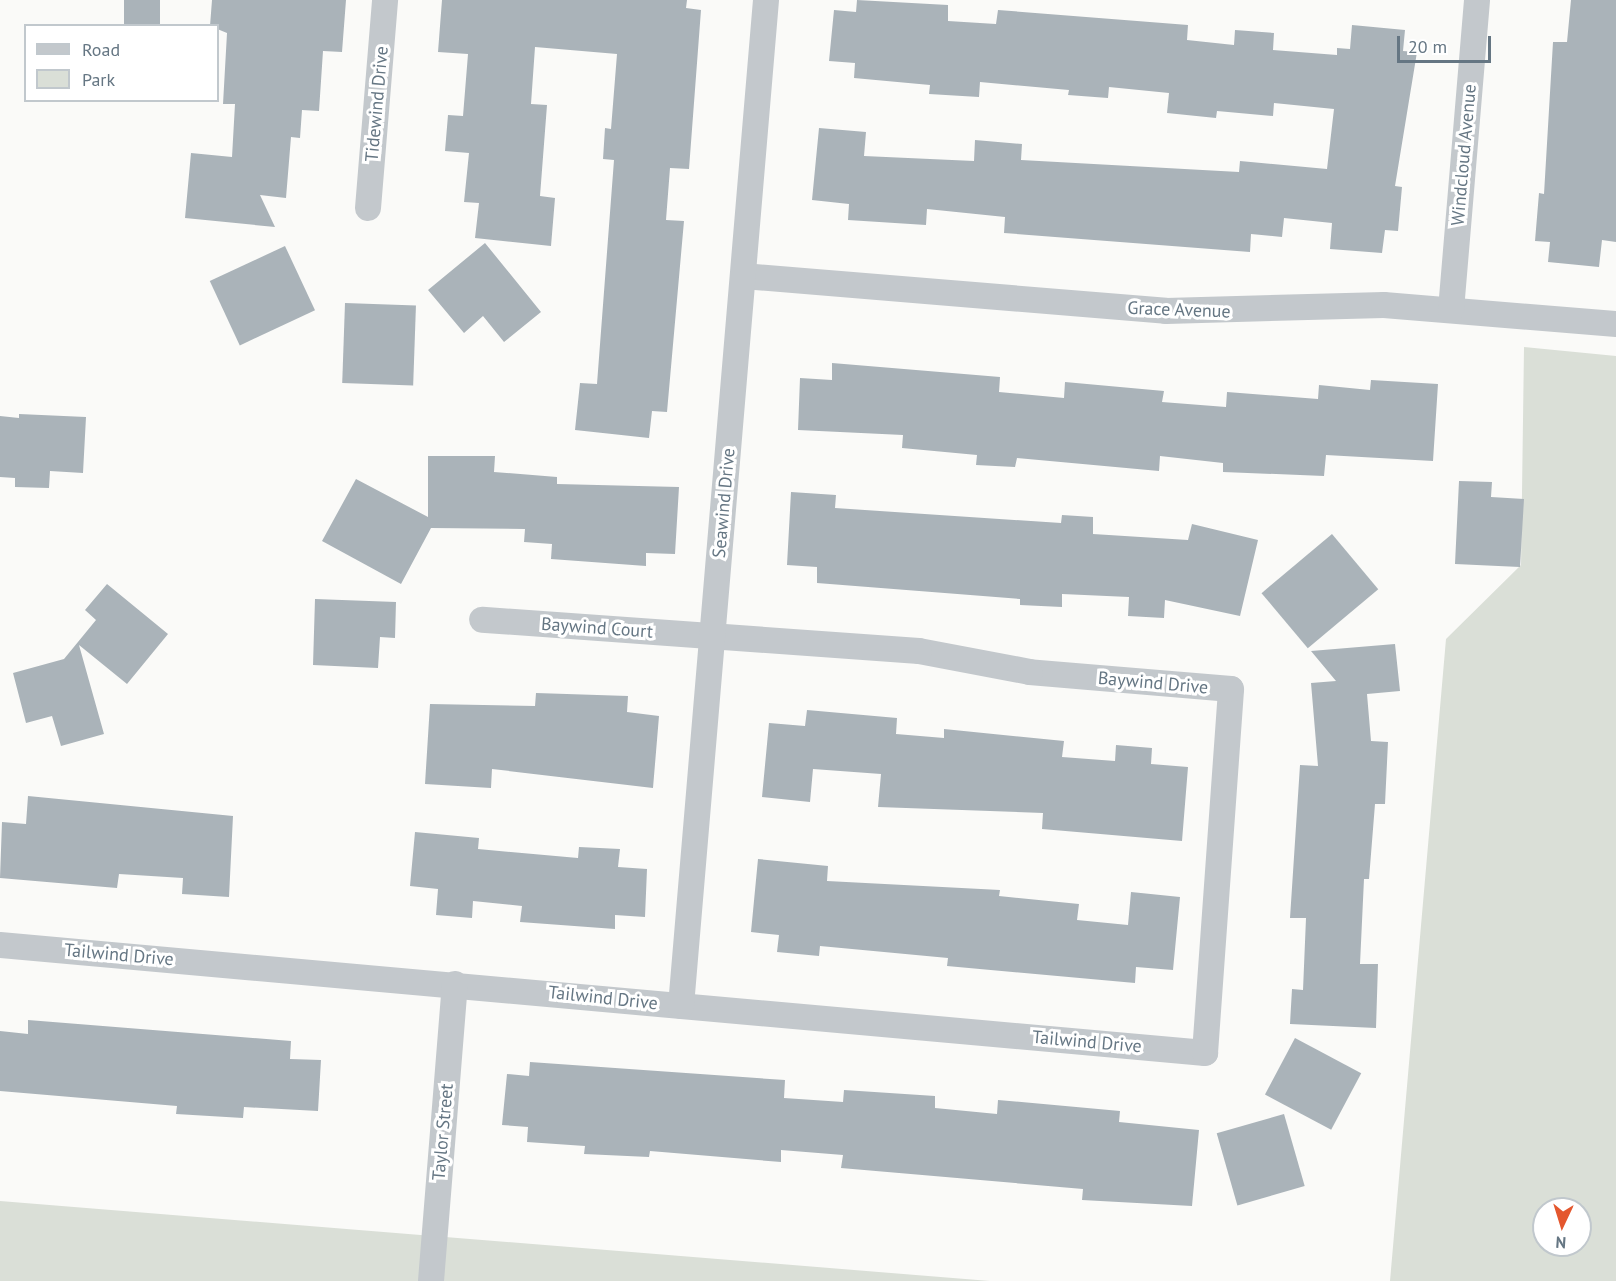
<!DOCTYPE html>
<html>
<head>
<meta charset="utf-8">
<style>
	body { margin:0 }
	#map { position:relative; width:1616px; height:1281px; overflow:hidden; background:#fafaf8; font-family:"PT Sans",sans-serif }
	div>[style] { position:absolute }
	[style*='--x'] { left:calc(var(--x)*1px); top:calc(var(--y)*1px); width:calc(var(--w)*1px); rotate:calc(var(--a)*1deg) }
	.green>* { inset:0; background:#dadfd7 }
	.building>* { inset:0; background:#aab3b9; transform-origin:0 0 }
	.minor>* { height:26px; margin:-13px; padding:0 13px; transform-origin:13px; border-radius:13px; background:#c3c8cc }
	span { translate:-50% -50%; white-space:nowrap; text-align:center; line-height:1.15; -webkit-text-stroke:6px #fff; paint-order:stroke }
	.street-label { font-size:18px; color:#657683 }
	.legend { position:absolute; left:24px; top:24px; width:195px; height:78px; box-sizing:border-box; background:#fff; border:2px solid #c1c8cd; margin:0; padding:8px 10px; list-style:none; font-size:18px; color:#657683 }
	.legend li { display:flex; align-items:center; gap:12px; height:30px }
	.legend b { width:30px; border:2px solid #c1c8cd }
	.north { position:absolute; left:1532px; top:1197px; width:60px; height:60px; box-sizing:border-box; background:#fff; border:2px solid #c1c8cd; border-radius:50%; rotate:184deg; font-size:16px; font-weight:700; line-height:24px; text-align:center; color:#657683 }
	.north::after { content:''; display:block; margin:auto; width:21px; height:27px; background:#e4572e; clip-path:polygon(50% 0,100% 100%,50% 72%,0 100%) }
	.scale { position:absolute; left:1397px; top:36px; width:94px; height:27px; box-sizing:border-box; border:3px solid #657683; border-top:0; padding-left:8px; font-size:18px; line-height:21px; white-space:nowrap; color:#657683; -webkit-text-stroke:4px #fff; paint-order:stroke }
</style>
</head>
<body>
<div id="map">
	<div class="green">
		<div style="clip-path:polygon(evenodd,1524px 347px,1616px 356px,1616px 1281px,1390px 1281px,1446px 639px,1521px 565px,1524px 347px,1544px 1209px,1580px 1209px,1580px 1245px,1544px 1245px,1544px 1209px)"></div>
		<div style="clip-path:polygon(0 1201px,990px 1281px,0 1281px)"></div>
	</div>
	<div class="building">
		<div style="left:124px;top:0;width:36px;height:26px"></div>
		<div style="clip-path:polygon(212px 0,346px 0,342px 52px,323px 51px,319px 111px,302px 110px,300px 138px,291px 137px,286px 198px,260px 195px,275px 227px,185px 218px,191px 153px,232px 157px,235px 104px,223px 104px,227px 33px,210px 26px)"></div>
		<div style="clip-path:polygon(442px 0,687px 0,686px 8px,701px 10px,689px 169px,670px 168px,666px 220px,684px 221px,667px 412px,652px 411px,649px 438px,575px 430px,580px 383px,597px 384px,614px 160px,603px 159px,605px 128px,611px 129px,617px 54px,535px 47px,531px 104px,547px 105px,540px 196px,555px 198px,551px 246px,475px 238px,479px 203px,464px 202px,469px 153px,445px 151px,448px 115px,463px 116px,468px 54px,438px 52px)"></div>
		<div style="clip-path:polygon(857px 0,948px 5px,948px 21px,996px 24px,998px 10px,1188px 25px,1187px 40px,1234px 45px,1235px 30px,1274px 33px,1273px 50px,1337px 55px,1337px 48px,1350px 49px,1352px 25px,1405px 30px,1403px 51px,1417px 52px,1395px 186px,1402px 187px,1398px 231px,1385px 230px,1382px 253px,1330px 249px,1332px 223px,1284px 218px,1282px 237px,1251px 234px,1250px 252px,1004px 233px,1005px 217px,927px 209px,926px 225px,848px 220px,849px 204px,812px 200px,819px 128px,866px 132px,864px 156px,974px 161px,975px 140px,1022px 144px,1021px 160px,1239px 172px,1240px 161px,1327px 169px,1334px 109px,1274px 103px,1273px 116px,1217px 111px,1216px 118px,1167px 113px,1169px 93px,1109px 87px,1108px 98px,1068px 95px,1069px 90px,980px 82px,979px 97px,929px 94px,930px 85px,854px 78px,855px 63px,829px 61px,834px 10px,856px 12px)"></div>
		<div style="clip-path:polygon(1571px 0,1616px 0,1616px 242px,1602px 240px,1599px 267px,1548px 262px,1550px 242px,1535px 241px,1539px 193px,1544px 194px,1553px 42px,1567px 42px)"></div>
		<div style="clip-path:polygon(485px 243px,541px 312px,504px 342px,483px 316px,464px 333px,428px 290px)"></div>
		<div style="left:285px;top:246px;width:71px;height:83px;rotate:65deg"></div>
		<div style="left:345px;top:303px;width:71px;height:80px;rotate:2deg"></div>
		<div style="clip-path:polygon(832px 363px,1000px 377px,999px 392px,1064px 398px,1065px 382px,1164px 391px,1162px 402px,1226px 407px,1227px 392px,1318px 399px,1319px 385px,1370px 390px,1371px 380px,1438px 384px,1433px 461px,1326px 455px,1324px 476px,1223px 472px,1223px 463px,1160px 456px,1159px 471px,1017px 458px,1015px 467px,976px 465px,977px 455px,902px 448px,903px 435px,798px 430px,800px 378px,832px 380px)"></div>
		<div style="clip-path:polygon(19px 414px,86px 417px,83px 473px,50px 471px,49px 488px,15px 487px,15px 478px,0 477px,0 416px,19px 418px)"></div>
		<div style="clip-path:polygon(428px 456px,495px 456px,494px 472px,557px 477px,557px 484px,679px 487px,675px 554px,646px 553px,646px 566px,551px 559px,552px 544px,524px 542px,525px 529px,431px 528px,401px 584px,322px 541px,356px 479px,428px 517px)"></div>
		<div style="clip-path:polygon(1459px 481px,1492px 482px,1491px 497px,1524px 499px,1520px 567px,1455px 564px)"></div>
		<div style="clip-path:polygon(791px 492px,836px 495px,835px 508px,1061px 523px,1062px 515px,1093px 517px,1093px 534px,1188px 540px,1192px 524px,1258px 540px,1240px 616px,1165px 600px,1164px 618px,1128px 616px,1129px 597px,1062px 594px,1062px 607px,1020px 605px,1020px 599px,817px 583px,817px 567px,787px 565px)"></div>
		<div style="left:1332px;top:534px;width:72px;height:92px;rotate:50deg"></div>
		<div style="clip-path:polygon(107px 584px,168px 634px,127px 684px,79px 645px,104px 734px,61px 746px,52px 716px,26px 723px,13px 673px,64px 659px,96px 620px,85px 610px)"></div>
		<div style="clip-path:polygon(315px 599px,396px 602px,395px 638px,380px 637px,378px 668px,313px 665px)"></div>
		<div style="clip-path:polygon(1395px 644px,1400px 691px,1367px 694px,1371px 741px,1388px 742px,1385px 804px,1375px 804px,1369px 879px,1364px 879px,1360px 964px,1378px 964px,1376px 1028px,1290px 1024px,1292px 989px,1303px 990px,1306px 918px,1290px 918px,1300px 765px,1318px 766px,1311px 683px,1336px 681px,1311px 651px)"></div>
		<div style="clip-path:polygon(536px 693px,628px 696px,627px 712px,659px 716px,653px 788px,492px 769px,491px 788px,425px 784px,430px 704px,535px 706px)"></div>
		<div style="clip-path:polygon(807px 710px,897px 718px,896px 734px,944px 738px,944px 729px,1064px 741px,1062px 757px,1115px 761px,1116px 745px,1152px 748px,1151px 764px,1188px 767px,1182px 841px,1042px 829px,1043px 813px,878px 807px,881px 774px,813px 769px,810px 802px,762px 797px,769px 723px,805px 726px)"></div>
		<div style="clip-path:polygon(28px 796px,233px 816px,229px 897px,182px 894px,183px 878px,119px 874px,117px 888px,0 878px,2px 822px,26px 824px)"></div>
		<div style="clip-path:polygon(415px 832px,479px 838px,478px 849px,578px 858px,579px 847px,620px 849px,618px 867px,647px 869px,645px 917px,615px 915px,615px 929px,520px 922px,522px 906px,473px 901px,472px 918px,436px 915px,438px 889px,410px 886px)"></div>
		<div style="clip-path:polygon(758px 859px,828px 866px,827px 881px,1000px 890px,999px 896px,1079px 904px,1077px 920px,1128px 925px,1131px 892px,1180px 897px,1173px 970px,1136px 967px,1135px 983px,947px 966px,948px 958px,820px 946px,819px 956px,777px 952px,779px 935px,751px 932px)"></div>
		<div style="clip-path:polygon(28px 1020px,291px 1041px,290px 1059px,321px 1060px,318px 1111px,244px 1107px,243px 1118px,176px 1114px,177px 1106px,0 1091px,0 1031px,28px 1034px)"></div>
		<div style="left:1295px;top:1038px;width:75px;height:64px;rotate:28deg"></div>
		<div style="clip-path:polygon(530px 1062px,785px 1080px,784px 1098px,843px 1102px,844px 1090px,935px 1096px,935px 1108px,997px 1114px,998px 1100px,1120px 1111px,1119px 1122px,1199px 1130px,1192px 1206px,1082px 1200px,1083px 1189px,841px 1168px,843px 1155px,781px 1150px,781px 1162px,650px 1151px,649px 1157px,584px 1154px,585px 1146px,527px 1142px,528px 1127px,502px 1125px,507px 1074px,529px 1076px)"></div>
		<div style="left:1284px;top:1114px;width:75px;height:70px;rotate:74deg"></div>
	</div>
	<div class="minor">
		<div style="--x:368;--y:208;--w:209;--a:-85.3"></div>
		<div style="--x:743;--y:276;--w:424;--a:4.7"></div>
		<div style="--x:1166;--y:311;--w:218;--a:-1.6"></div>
		<div style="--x:1384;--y:305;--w:233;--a:4.7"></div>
		<div style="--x:1451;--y:310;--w:311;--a:-85.2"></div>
		<div style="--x:0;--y:945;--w:1210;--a:5.12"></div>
		<div style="--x:1205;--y:1053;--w:365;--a:-85.9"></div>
		<div style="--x:1231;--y:689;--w:202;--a:-175.2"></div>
		<div style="--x:1030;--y:672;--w:113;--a:-169.3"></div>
		<div style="--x:919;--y:651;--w:438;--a:-175.9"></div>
		<div style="--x:681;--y:1006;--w:1010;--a:-85.17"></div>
		<div style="--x:431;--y:1281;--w:298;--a:-85.4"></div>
	</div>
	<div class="street-label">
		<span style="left:377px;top:104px;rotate:-85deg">Tidewind Drive</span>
		<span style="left:1464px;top:155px;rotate:-85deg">Windcloud Avenue</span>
		<span style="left:1179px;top:310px;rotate:2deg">Grace Avenue</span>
		<span style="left:724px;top:503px;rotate:-85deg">Seawind Drive</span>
		<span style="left:597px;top:628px;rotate:4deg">Baywind Court</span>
		<span style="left:1153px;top:683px;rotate:5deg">Baywind Drive</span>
		<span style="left:119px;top:955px;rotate:5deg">Tailwind Drive</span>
		<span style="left:603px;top:998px;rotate:6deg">Tailwind Drive</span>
		<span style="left:1087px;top:1042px;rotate:5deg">Tailwind Drive</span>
		<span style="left:443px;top:1132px;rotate:-85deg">Taylor Street</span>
	</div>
	<ul class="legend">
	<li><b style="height:8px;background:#c3c8cc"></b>Road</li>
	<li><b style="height:16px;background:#dadfd7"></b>Park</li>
	</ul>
	<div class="north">N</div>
	<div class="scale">20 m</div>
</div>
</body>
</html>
